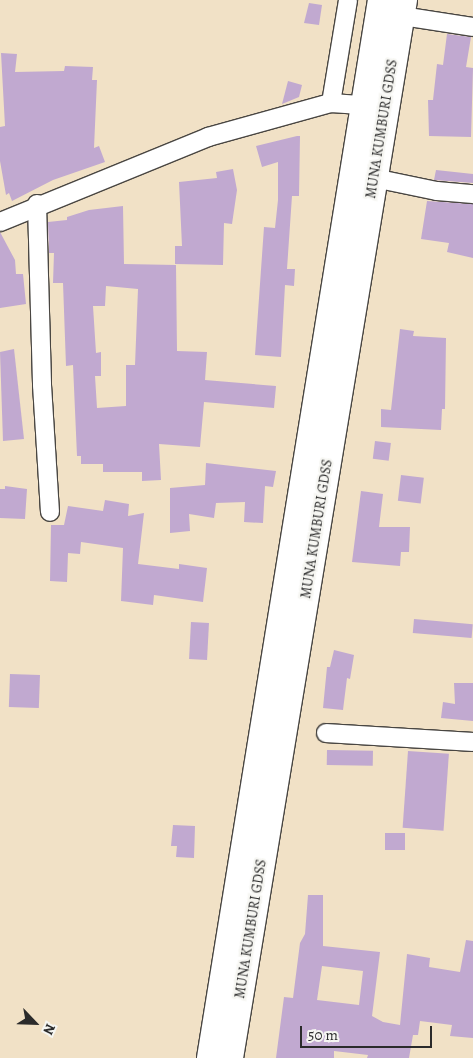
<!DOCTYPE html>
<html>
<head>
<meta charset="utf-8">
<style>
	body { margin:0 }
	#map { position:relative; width:473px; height:1058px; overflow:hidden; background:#f1e1c6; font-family:Alegreya,serif }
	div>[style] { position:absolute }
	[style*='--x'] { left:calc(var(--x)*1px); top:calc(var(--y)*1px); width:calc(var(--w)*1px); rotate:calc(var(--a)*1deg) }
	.building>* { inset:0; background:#c1a9d0; transform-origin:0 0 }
	.roads { filter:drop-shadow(1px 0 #494642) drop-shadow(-1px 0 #494642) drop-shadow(0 1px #494642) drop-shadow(0 -1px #494642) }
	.minor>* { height:18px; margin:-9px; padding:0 9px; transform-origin:9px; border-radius:9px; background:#fff }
	.highway>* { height:26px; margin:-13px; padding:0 13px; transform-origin:13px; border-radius:13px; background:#fff }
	span { translate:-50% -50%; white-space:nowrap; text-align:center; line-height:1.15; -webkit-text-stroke:4.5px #f6f6f2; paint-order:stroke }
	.street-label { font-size:14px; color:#2b2b2b }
	.north { position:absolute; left:10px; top:998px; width:50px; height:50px; -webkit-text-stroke:4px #f6f6f2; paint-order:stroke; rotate:114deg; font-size:14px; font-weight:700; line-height:20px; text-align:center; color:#2b2b2b }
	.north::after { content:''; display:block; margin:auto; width:18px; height:22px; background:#2b2b2b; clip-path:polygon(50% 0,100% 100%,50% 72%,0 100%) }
	.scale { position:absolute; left:300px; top:1026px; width:132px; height:22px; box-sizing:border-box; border:2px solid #2b2b2b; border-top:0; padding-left:6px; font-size:15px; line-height:18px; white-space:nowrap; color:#2b2b2b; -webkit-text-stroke:4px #f6f6f2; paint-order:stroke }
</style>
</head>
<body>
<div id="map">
	<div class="building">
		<div style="clip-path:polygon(309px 3px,322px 5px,319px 25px,304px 23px)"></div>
		<div style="clip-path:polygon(447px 34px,471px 37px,466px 67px,473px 68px,471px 137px,429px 136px,428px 100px,433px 100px,437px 64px,443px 65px)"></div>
		<div style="clip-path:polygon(1px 53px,17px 54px,15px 72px,64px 71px,65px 66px,93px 67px,92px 80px,97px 80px,94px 148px,99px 146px,105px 162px,53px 180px,12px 201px,9px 193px,6px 195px,0 161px,0 127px,5px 126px)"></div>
		<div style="clip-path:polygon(288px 81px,302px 85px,299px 97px,282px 104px)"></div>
		<div style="clip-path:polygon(297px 136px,300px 136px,299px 196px,292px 196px,287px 269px,295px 269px,294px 286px,285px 285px,281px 357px,255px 355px,264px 227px,275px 228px,278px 200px,278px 162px,262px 167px,256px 146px)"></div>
		<div style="clip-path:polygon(233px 169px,237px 190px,232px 224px,224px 223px,223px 265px,175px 264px,175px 246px,182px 246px,179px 182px,217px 178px,216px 172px)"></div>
		<div style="clip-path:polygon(436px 170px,473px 174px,473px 183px,434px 180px)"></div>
		<div style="clip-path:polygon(427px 201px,473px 204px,473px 258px,447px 252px,449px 243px,421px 239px)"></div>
		<div style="clip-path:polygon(evenodd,123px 206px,124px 264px,176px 265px,177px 351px,207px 352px,205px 380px,276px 386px,274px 408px,204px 402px,200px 447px,159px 444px,161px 480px,142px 481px,142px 472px,103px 472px,103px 464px,81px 464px,81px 456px,77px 456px,73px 365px,66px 366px,63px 283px,53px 283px,54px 253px,49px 253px,48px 222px,67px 220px,67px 217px,89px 210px,123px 206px,106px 286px,138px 289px,135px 365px,126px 365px,126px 406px,97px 408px,95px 376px,101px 376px,101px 352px,96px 353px,93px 306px,105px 306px,106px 286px)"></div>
		<div style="clip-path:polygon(0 232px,15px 260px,16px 274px,23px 274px,26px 304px,0 308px)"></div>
		<div style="clip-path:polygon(400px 329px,414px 331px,413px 336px,446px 338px,445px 409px,442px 409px,441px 430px,381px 427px,381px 409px,391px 410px)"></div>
		<div style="clip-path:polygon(14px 349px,24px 439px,3px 441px,0 352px)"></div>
		<div style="left:375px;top:441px;width:16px;height:18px;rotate:7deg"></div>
		<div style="clip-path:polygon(206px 463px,276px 471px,273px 487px,265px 486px,263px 523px,244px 522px,245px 502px,216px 503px,214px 518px,189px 514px,190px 531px,170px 533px,170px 488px,205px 485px)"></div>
		<div style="left:401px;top:475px;width:23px;height:26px;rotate:7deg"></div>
		<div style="clip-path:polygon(5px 486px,27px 489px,25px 519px,0 518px,0 489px,5px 489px)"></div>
		<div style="clip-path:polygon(361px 491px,383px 494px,379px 527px,410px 527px,409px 552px,401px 552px,400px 566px,352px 562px)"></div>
		<div style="clip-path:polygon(105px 500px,129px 504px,128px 516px,144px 513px,138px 564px,179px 569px,179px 564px,207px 568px,203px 602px,154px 595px,153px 605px,121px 601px,123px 548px,81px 542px,80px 554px,68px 553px,67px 582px,50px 581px,51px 525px,64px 525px,68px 506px,103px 511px)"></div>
		<div style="left:414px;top:619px;width:59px;height:14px;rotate:5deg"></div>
		<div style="left:191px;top:622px;width:18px;height:37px;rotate:3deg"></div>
		<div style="clip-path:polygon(334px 650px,354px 655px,350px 679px,347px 678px,343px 710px,323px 708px,327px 667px,330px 667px)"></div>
		<div style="left:10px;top:674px;width:30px;height:33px;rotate:2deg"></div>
		<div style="clip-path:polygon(454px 683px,473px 683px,473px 721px,441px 718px,443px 702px,455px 704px)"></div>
		<div style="left:327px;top:750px;width:46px;height:15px;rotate:1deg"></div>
		<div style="left:408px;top:751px;width:41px;height:77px;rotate:4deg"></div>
		<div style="clip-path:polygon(173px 825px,195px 826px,194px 858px,176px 857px,177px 846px,171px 846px)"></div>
		<div style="left:385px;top:833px;width:20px;height:17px"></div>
		<div style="clip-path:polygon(evenodd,308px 895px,323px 895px,323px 946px,380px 952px,372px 1016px,383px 1022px,400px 1025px,407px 954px,430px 958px,429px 967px,460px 972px,466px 940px,473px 941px,473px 1038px,450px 1036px,452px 1025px,420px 1021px,418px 1035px,413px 1035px,409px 1058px,367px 1058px,368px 1055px,334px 1051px,334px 1058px,276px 1058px,284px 997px,293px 998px,300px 943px,305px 934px,308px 895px,322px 966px,363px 971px,359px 1005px,317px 1000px,322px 966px)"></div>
	</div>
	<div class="roads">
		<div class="minor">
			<div style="--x:402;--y:16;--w:72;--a:8.8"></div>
			<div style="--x:331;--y:103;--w:104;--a:-80.6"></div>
			<div style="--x:374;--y:178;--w:64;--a:11.7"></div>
			<div style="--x:437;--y:191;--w:36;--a:5"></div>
			<div style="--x:37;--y:204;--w:181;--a:88.4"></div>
			<div style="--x:42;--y:385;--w:127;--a:86.4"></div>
			<div style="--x:0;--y:222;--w:225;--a:-22.2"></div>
			<div style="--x:208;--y:137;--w:128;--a:-15.5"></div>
			<div style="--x:331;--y:103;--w:44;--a:3.9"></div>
			<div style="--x:326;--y:733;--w:147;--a:3.5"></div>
		</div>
		<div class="highway">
			<div style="--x:210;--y:1058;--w:1072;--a:-80.82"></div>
			<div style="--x:230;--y:1058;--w:1072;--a:-80.66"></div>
		</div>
	</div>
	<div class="street-label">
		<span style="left:382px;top:129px;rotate:-81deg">MUNA KUMBURI GDSS</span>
		<span style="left:317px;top:529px;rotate:-81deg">MUNA KUMBURI GDSS</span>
		<span style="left:251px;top:929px;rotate:-81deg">MUNA KUMBURI GDSS</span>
	</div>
	<div class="north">N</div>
	<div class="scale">50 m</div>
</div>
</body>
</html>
